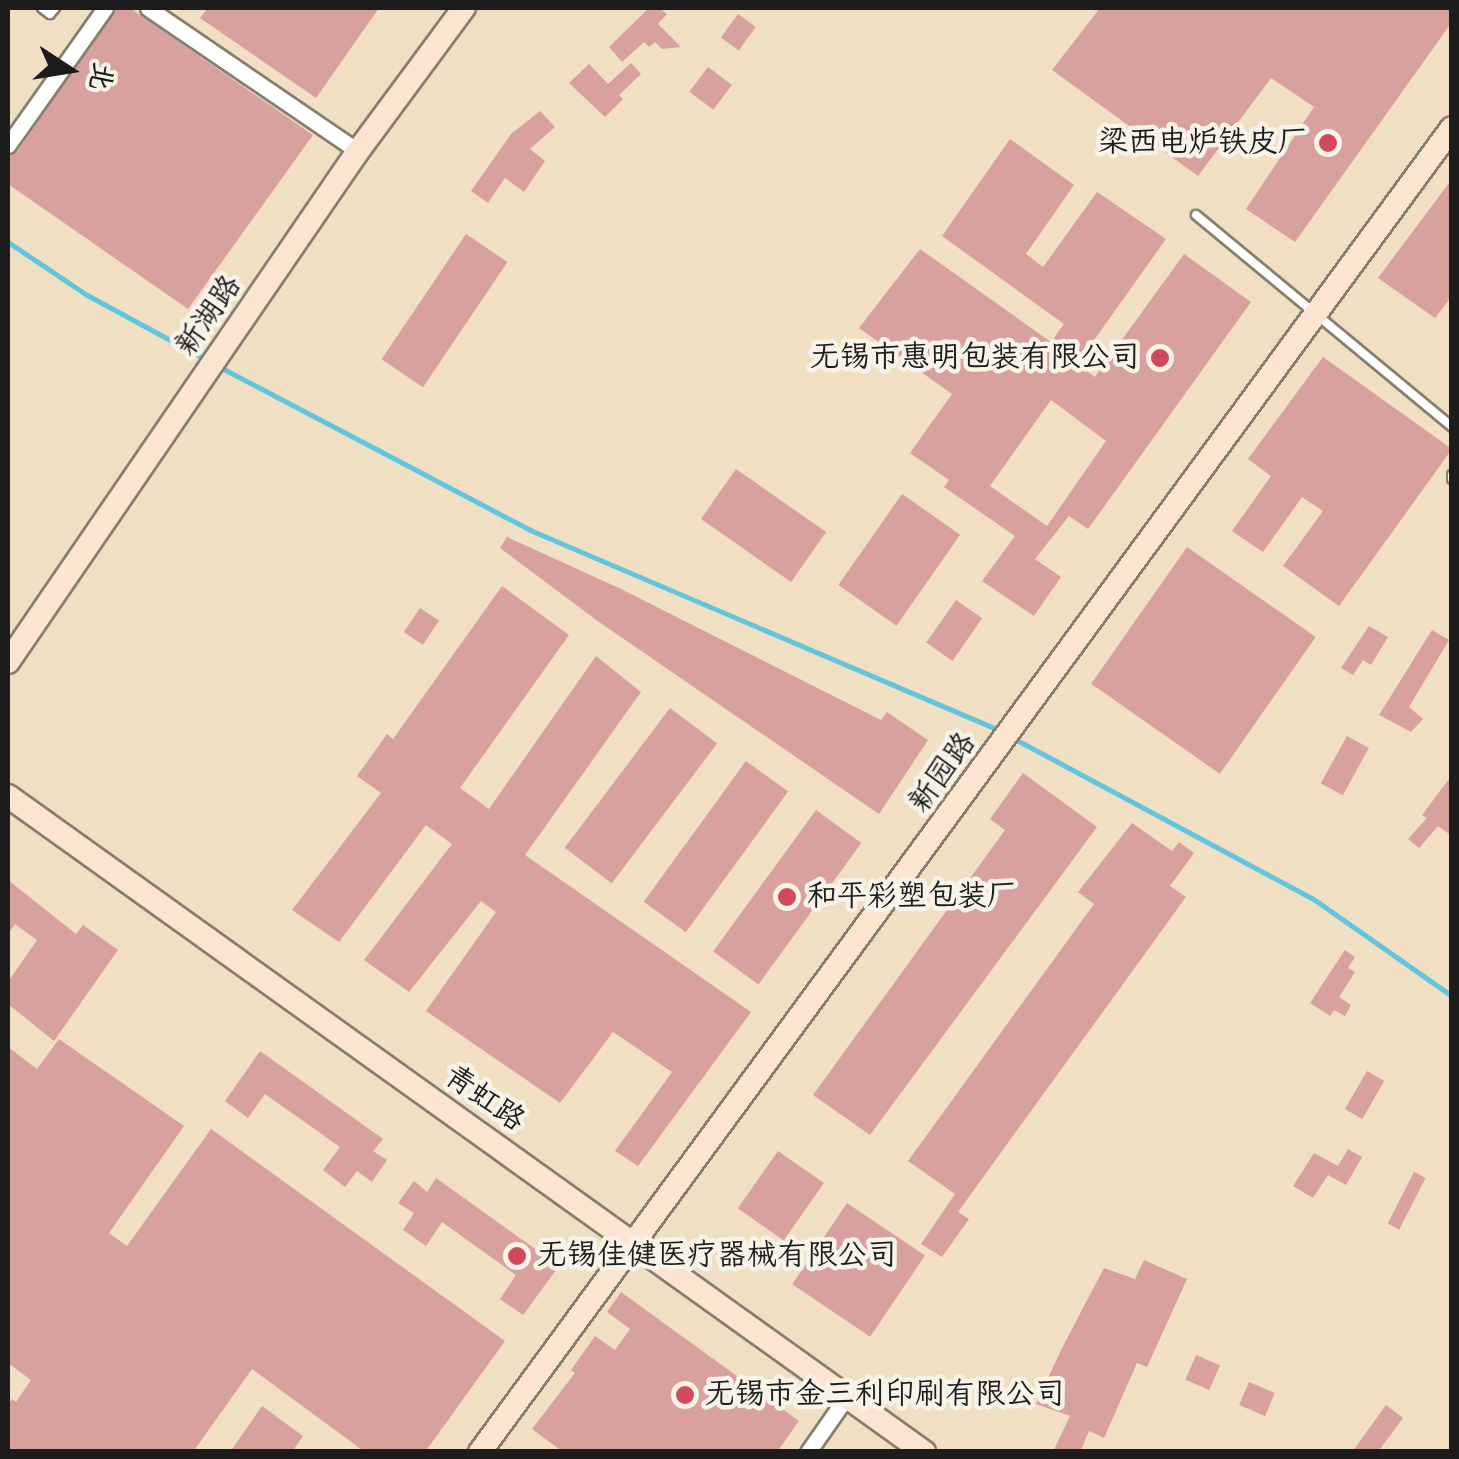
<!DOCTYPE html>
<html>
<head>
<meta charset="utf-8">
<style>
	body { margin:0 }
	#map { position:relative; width:1459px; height:1459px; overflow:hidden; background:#f0dfc2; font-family:Mynerve,"LXGW WenKai TC",sans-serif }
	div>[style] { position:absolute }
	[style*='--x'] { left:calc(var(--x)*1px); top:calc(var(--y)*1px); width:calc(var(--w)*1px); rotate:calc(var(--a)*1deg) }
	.stream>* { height:5px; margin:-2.5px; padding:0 2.5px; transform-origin:2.5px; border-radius:2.5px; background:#61c5de }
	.building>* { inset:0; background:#d8a09f; transform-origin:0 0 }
	.roads { filter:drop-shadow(2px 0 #867e6f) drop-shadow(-2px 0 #867e6f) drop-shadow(0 2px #867e6f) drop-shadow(0 -2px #867e6f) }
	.lane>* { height:8px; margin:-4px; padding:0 4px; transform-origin:4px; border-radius:4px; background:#fff }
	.street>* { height:15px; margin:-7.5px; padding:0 7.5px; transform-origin:7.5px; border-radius:7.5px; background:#fff }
	.secondary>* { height:22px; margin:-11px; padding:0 11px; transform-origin:11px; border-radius:11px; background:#fce5d0 }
	.dots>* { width:28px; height:28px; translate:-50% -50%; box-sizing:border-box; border:5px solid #f7f3e8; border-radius:50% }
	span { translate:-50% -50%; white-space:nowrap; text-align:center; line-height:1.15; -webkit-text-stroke:9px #f7f3e8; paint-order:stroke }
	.poi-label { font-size:30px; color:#1c1c1c }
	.right { translate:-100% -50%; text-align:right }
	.left { translate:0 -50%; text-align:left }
	.street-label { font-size:30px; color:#1c1c1c }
	.frame { position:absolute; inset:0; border:10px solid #1c1c1c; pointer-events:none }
	.north { position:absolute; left:20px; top:20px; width:100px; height:100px; -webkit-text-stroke:8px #f7f3e8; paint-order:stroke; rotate:102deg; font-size:28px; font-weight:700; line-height:40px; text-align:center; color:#1c1c1c }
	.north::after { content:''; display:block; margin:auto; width:35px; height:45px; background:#1c1c1c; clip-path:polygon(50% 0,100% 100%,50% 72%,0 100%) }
</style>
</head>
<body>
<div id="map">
	<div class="stream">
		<div style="--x:8;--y:242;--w:95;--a:33.9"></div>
		<div style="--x:87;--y:295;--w:136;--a:28.4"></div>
		<div style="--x:216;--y:365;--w:355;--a:27.7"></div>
		<div style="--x:530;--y:530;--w:510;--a:23.1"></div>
		<div style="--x:1013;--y:738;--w:339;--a:28.2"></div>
		<div style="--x:1312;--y:898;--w:171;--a:35"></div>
	</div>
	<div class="building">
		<div style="clip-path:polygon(116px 8px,130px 8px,313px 135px,188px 309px,8px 184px,8px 156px,17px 152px)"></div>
		<div style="clip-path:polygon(208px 8px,379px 8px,316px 98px,200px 18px)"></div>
		<div style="clip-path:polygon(649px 8px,659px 8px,667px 14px,658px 24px,681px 47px,662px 49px,655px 42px,649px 47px,644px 42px,622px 62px,609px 47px)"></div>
		<div style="clip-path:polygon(1100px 8px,1452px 8px,1452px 22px,1295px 242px,1246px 209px,1314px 107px,1271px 78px,1198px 176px,1052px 70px)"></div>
		<div style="left:738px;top:14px;width:22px;height:29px;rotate:36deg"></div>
		<div style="clip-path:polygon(631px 63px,641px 74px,619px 95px,623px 99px,605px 117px,569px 83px,589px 64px,608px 84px)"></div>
		<div style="left:708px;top:67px;width:30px;height:31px;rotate:37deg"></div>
		<div style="clip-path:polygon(540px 111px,555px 127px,530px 149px,545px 161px,524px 192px,505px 178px,488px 203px,471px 191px,511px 134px)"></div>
		<div style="clip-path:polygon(evenodd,1010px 139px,1074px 185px,1026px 254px,1043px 267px,1097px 192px,1166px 239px,1077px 364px,1095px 377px,1184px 254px,1251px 302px,1088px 529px,1069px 516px,1035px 559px,1061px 577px,1034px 616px,982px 581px,1015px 536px,944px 487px,949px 480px,910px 453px,952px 394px,859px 328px,920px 249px,1051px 342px,1064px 324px,942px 236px,1010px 139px,1051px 400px,1106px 441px,1047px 526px,990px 486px,1051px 400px)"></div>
		<div style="clip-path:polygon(1452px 179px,1452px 296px,1435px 318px,1378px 278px)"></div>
		<div style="left:466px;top:234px;width:50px;height:151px;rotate:34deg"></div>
		<div style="clip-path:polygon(1323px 357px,1452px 449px,1339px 606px,1283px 566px,1323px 511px,1302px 497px,1263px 552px,1232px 531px,1271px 476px,1248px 459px)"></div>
		<div style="left:736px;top:469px;width:110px;height:61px;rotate:35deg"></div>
		<div style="left:902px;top:494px;width:71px;height:111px;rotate:35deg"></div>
		<div style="clip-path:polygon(507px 537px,621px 589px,881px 720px,887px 712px,928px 740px,879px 814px,599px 622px,500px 548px)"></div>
		<div style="left:1187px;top:547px;width:157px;height:167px;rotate:35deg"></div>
		<div style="clip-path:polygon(502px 586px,569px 635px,460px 788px,489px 809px,596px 656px,641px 692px,525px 855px,751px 1012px,638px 1166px,615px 1151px,672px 1072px,613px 1032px,560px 1103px,426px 1011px,496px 912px,481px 901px,409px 992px,364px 960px,452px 844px,426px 825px,339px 942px,292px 910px,381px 793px,357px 776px,387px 734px,393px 739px)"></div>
		<div style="left:956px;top:600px;width:32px;height:52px;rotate:35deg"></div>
		<div style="left:420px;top:608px;width:23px;height:29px;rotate:34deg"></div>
		<div style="clip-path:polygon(1369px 626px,1388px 637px,1371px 665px,1363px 660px,1353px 675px,1341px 668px)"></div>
		<div style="clip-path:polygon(1432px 630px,1449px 640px,1409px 707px,1423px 719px,1411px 732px,1379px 715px)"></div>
		<div style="left:670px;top:708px;width:59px;height:175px;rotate:37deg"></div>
		<div style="left:1347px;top:736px;width:25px;height:54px;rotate:29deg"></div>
		<div style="left:746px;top:761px;width:52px;height:174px;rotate:36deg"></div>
		<div style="clip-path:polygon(1023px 773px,1097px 827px,870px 1135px,813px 1095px,1005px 830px,990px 819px)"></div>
		<div style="clip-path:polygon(1452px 775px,1452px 836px,1438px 826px,1419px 848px,1408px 839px,1427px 818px,1422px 815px)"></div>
		<div style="left:816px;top:810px;width:56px;height:175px;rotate:36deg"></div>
		<div style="clip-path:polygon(1132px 823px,1172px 851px,1179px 842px,1194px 853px,1170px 886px,1186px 897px,958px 1212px,969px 1219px,942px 1257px,921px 1244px,955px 1194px,908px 1161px,1094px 904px,1078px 892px)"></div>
		<div style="clip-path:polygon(8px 880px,76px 934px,83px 925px,118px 950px,54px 1041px,8px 1004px,8px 982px,37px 940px,15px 924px,8px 934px)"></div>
		<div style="clip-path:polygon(1345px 950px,1355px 957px,1348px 968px,1355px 972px,1339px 997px,1351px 1005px,1345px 1016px,1334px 1010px,1330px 1016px,1310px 1003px)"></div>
		<div style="clip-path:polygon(59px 1039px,184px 1126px,109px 1233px,127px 1246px,211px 1129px,505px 1341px,425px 1452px,365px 1452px,252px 1369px,193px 1452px,8px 1452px,8px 1406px,12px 1399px,16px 1402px,31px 1380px,8px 1363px,8px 1047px,37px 1069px)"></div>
		<div style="clip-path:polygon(260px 1051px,383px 1139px,373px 1151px,387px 1160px,372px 1182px,357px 1171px,345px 1187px,323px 1170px,340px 1147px,265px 1094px,248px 1118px,225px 1101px)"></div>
		<div style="left:1367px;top:1071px;width:20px;height:44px;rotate:30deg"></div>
		<div style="clip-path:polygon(1348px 1149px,1362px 1157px,1346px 1185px,1328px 1175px,1313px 1198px,1293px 1186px,1314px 1153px,1338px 1166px)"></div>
		<div style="left:778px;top:1151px;width:56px;height:70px;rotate:35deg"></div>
		<div style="left:1414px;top:1172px;width:13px;height:58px;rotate:27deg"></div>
		<div style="clip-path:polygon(436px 1178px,559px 1266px,523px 1315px,500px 1299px,516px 1275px,442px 1222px,426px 1246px,403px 1230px,414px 1213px,398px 1203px,414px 1181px,427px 1192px)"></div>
		<div style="left:847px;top:1203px;width:94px;height:98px;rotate:34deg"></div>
		<div style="clip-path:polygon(1144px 1260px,1187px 1279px,1147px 1367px,1137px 1363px,1104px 1438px,1089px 1431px,1080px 1452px,1053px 1452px,1070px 1416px,1036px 1404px,1062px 1348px,1104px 1268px,1135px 1279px)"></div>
		<div style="clip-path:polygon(621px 1292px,799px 1421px,777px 1452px,563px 1452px,532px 1429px,575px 1373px,571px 1370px,595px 1336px,615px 1350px,630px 1329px,607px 1312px)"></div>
		<div style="left:1196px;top:1355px;width:26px;height:27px;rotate:23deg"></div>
		<div style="left:1249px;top:1382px;width:28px;height:25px;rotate:23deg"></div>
		<div style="clip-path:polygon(1386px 1405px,1403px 1418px,1378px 1452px,1352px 1452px)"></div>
		<div style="clip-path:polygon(262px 1406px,303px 1436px,292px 1452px,230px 1452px)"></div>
	</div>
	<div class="roads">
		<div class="lane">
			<div style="--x:42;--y:8;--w:10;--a:37"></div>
			<div style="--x:50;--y:14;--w:8;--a:-50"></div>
			<div style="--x:1196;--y:215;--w:332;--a:39.6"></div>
			<div style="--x:1452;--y:475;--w:4;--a:90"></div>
		</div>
		<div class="street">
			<div style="--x:148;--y:8;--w:254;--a:34.3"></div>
			<div style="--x:8;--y:145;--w:168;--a:-54.7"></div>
			<div style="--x:808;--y:1452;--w:68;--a:-55.1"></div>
		</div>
		<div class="secondary">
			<div style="--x:8;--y:662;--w:619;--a:-55.59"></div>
			<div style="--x:358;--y:151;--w:178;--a:-53.5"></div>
			<div style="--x:8;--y:796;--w:1127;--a:35.61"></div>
			<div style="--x:480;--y:1452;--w:1642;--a:-53.72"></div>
		</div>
	</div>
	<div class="dots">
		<div style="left:1328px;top:143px;background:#d1495b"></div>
		<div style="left:1160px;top:358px;background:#d1495b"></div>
		<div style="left:787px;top:897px;background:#d1495b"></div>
		<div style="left:517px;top:1256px;background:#d1495b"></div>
		<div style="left:685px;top:1395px;background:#d1495b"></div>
	</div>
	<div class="poi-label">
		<span class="right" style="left:1308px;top:143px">梁西电炉铁皮厂</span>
		<span class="right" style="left:1140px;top:358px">无锡市惠明包装有限公司</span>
		<span class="left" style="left:807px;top:897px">和平彩塑包装厂</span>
		<span class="left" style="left:537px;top:1256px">无锡佳健医疗器械有限公司</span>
		<span class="left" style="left:705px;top:1395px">无锡市金三利印刷有限公司</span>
	</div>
	<div class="street-label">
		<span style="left:209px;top:316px;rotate:-55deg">新湖路</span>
		<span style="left:943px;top:773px;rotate:-54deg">新园路</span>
		<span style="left:484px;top:1099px;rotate:35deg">青虹路</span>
	</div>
	<div class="frame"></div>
	<div class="north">北</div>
</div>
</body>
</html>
